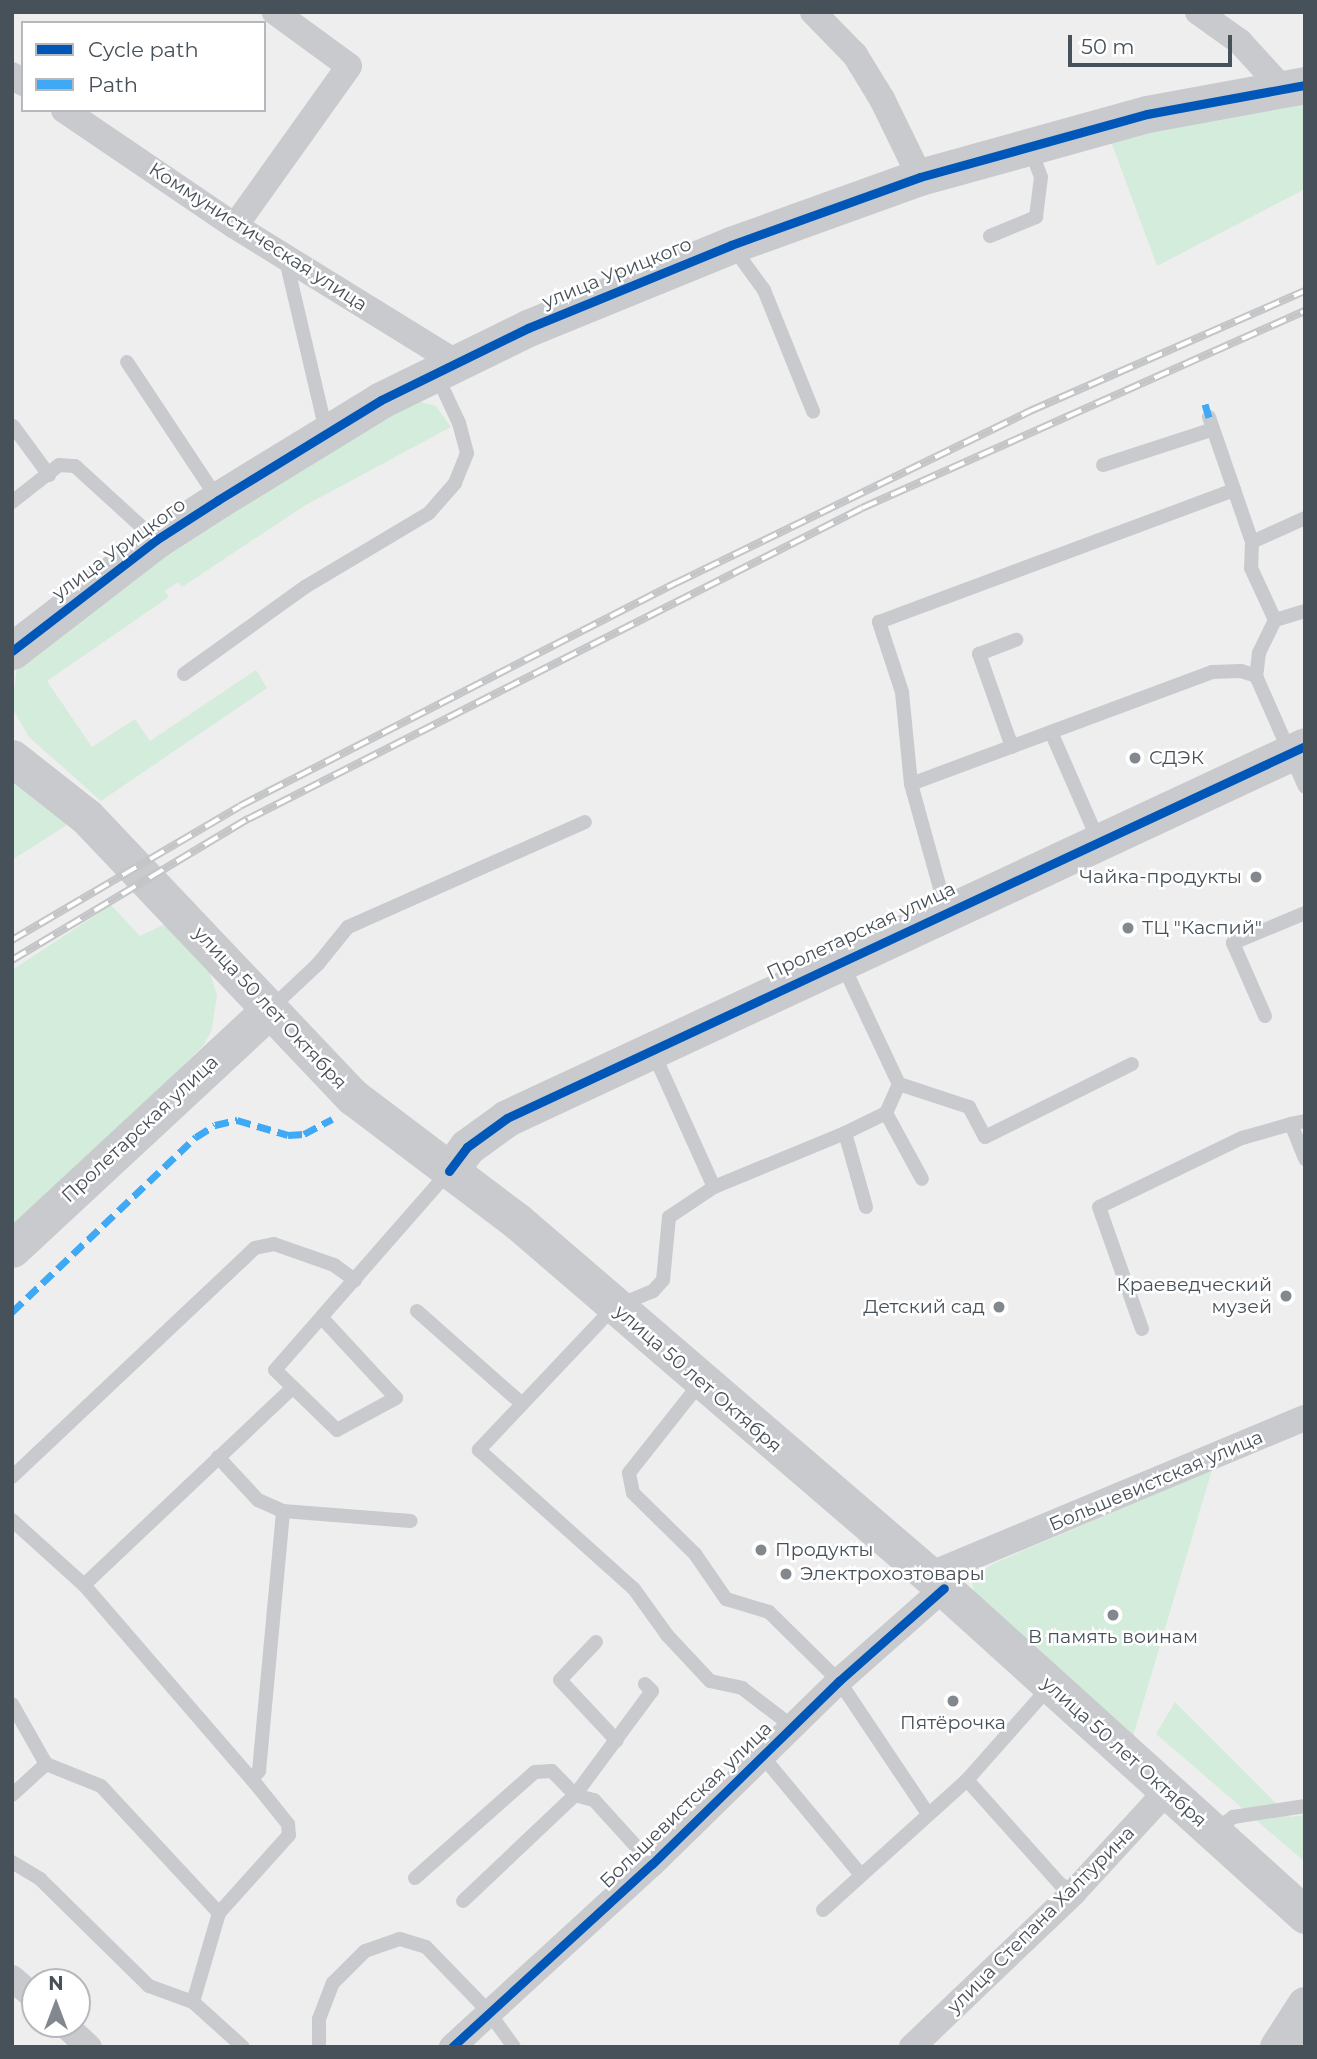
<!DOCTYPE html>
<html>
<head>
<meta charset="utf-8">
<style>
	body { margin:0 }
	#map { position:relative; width:1317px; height:2059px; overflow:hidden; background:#efeeee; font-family:Montserrat,sans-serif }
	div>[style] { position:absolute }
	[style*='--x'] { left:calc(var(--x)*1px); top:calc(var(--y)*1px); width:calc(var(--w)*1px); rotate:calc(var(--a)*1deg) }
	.green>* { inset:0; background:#d4ecdc }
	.lane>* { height:14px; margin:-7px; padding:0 7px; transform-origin:7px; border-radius:7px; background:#c8cacd }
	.street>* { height:26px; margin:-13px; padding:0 13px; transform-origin:13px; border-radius:13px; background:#c8cacd }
	.secondary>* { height:37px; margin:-18.5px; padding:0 18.5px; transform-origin:18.5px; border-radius:18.5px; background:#c8cacd }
	.rail>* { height:8px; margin-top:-4px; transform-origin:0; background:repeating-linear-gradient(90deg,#fff 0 16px,#c3c5c7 0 32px); box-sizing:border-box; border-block:2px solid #c3c5c7 }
	.quiet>* { height:7px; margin-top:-3.5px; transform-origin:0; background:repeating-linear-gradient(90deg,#3fa9f5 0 14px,transparent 0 21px) }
	.cycleway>* { height:9px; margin:-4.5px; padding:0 4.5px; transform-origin:4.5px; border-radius:4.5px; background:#0057b8 }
	.dots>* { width:19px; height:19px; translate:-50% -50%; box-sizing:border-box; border:4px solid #fff; border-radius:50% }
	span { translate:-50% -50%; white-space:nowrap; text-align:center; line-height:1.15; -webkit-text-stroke:5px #fff; paint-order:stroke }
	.street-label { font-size:19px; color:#475159 }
	.poi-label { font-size:19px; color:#475159 }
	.left { translate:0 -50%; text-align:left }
	.right { translate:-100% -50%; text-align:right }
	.frame { position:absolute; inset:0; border:14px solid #475159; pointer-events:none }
	.legend { position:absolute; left:21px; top:21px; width:245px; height:91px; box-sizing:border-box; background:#fff; border:2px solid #b5b9bd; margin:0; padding:9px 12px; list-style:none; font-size:21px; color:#475159 }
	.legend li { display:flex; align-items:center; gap:14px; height:35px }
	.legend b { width:35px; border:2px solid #b5b9bd }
	.north { position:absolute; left:21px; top:1968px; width:70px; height:70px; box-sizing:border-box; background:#fff; border:2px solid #b5b9bd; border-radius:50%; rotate:0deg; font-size:19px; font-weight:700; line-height:28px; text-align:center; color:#475159 }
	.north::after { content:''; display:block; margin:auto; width:24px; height:32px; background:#82888d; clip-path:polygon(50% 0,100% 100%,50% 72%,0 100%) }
	.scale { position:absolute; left:1068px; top:35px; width:164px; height:32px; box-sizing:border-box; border:4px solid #475159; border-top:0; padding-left:9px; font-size:21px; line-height:24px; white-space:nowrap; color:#475159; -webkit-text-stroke:5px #fff; paint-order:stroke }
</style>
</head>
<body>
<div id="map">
	<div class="green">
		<div style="clip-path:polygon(1305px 89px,1305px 189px,1157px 266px,1105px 125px)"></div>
		<div style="clip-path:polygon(418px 401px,436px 406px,451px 427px,304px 506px,182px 587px,178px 582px,165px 591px,169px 597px,47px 681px,92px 747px,135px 719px,150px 741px,256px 670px,267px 688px,101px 801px,29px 737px,12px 708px,17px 666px,164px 554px,398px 407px)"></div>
		<div style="clip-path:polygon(12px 775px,67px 825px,12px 860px)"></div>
		<div style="clip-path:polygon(111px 905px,140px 936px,169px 922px,206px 961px,217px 995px,212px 1029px,204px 1045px,12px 1233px,12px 970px)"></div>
		<div style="clip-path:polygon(1212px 1470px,1132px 1740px,975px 1596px,972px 1583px,978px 1572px,999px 1561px)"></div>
		<div style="clip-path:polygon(1175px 1702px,1290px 1817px,1305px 1815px,1305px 1862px,1156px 1734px)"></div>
	</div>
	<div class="lane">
		<div style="--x:990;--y:236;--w:50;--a:-22.4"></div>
		<div style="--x:1036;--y:217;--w:40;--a:-82.9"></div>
		<div style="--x:1041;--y:177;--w:33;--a:-111"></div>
		<div style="--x:732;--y:246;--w:54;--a:54"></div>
		<div style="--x:764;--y:290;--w:131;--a:68"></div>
		<div style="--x:285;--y:256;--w:180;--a:76.8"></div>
		<div style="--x:127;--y:362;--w:163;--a:56.5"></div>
		<div style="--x:1209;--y:417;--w:132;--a:71"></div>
		<div style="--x:1252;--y:542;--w:26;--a:92"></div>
		<div style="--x:1251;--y:568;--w:57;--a:65.2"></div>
		<div style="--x:13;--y:426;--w:61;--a:53.7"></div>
		<div style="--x:1103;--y:465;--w:114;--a:-18"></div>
		<div style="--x:12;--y:502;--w:60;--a:-38.2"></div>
		<div style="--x:59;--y:465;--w:16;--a:4"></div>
		<div style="--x:75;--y:466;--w:108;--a:42.4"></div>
		<div style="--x:1252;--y:542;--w:58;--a:-24.4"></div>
		<div style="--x:1305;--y:611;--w:31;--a:163"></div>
		<div style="--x:1275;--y:620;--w:37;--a:116"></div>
		<div style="--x:1259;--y:653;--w:23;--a:97"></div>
		<div style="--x:1256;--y:676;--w:121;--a:66.2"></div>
		<div style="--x:184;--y:674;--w:149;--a:-35.7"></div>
		<div style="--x:305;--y:587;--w:144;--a:-30.8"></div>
		<div style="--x:429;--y:513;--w:40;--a:-49"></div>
		<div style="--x:455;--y:483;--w:32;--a:-68"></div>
		<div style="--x:467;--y:453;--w:31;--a:-105"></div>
		<div style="--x:459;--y:423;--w:54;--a:-115.1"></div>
		<div style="--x:1051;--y:732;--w:120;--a:66.4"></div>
		<div style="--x:1012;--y:747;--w:99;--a:-109.5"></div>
		<div style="--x:979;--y:654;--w:40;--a:-21"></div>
		<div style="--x:911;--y:784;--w:92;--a:-95.6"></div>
		<div style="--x:902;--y:692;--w:74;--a:-108.2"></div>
		<div style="--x:879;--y:622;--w:379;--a:-20.4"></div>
		<div style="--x:946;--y:910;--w:131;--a:-105.5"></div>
		<div style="--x:911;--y:784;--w:321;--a:-20.4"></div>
		<div style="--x:1212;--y:672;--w:29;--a:-2"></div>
		<div style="--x:1241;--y:671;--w:16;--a:18"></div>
		<div style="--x:841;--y:961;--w:136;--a:64.8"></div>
		<div style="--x:899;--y:1084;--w:74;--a:18.2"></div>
		<div style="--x:969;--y:1107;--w:34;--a:62"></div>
		<div style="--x:985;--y:1137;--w:164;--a:-26.4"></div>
		<div style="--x:270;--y:1009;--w:66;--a:-43.2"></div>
		<div style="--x:318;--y:964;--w:48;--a:-51"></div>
		<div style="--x:348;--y:927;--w:259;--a:-23.9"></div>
		<div style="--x:1265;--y:1016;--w:80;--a:-113.7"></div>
		<div style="--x:1233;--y:943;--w:78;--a:-22.6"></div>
		<div style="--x:653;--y:1052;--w:148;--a:65.7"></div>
		<div style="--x:714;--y:1187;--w:54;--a:146.3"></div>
		<div style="--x:669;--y:1217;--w:63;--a:95.4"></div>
		<div style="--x:663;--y:1280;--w:15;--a:132"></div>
		<div style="--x:653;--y:1291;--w:42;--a:157.7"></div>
		<div style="--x:614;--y:1307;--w:197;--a:133.4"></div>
		<div style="--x:479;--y:1450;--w:208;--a:41.9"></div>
		<div style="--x:634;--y:1589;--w:57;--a:54.3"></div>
		<div style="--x:667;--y:1635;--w:63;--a:46.9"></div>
		<div style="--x:710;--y:1681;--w:33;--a:12"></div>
		<div style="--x:742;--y:1688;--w:64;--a:37.4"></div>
		<div style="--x:899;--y:1084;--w:32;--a:114"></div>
		<div style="--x:886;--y:1113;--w:75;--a:61.4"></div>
		<div style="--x:1305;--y:1121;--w:14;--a:168"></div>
		<div style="--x:1291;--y:1124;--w:38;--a:68"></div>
		<div style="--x:714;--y:1187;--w:142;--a:-22.4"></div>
		<div style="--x:866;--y:1207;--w:77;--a:-105.8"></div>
		<div style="--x:845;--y:1133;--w:46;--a:-26"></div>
		<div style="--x:417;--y:1311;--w:139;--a:41.5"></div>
		<div style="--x:322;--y:1318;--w:109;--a:47.2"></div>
		<div style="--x:396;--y:1398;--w:67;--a:151.5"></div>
		<div style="--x:337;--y:1430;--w:86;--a:-135.9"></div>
		<div style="--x:275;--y:1370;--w:264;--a:-48.8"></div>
		<div style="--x:1142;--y:1329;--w:129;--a:-109.4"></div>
		<div style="--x:1099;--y:1207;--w:159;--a:-25.8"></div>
		<div style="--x:1242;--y:1138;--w:51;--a:-15.9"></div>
		<div style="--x:701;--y:1382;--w:116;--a:128.4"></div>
		<div style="--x:629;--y:1473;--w:20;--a:79"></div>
		<div style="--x:633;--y:1493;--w:87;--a:44.5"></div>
		<div style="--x:695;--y:1554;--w:55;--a:55.4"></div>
		<div style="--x:726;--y:1599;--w:45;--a:16.8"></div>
		<div style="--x:769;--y:1612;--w:98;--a:44.6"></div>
		<div style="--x:839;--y:1681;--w:160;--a:56.2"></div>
		<div style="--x:218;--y:1457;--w:59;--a:47.1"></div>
		<div style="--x:258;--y:1500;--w:27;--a:24"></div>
		<div style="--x:283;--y:1511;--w:128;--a:4.5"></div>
		<div style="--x:12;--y:1477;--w:334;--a:-43.3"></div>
		<div style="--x:255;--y:1248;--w:19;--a:-12"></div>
		<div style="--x:274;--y:1244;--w:64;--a:19.3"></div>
		<div style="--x:334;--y:1265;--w:26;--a:36"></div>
		<div style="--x:12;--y:1520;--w:97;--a:42.1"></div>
		<div style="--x:84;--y:1585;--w:262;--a:49.2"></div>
		<div style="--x:255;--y:1783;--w:53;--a:51.2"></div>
		<div style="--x:288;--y:1824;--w:11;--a:85"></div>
		<div style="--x:289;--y:1835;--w:105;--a:131.9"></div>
		<div style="--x:219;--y:1913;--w:173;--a:-132.9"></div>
		<div style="--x:101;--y:1786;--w:59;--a:-158.2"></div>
		<div style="--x:46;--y:1764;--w:69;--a:-119.5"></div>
		<div style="--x:84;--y:1585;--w:286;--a:-43.4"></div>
		<div style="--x:596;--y:1642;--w:52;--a:133.5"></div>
		<div style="--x:560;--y:1680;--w:83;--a:46.9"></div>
		<div style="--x:764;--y:1758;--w:152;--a:50.3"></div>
		<div style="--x:252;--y:1779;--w:11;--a:-49"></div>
		<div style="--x:259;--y:1771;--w:261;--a:-84.7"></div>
		<div style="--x:967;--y:1780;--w:127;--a:-48.5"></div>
		<div style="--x:12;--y:1795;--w:46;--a:-42.4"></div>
		<div style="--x:1214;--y:1831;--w:24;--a:-36"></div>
		<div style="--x:1233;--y:1817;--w:73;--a:-8.7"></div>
		<div style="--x:12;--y:1862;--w:33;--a:31"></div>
		<div style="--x:40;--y:1879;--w:153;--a:44.5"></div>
		<div style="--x:149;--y:1986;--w:47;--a:20"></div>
		<div style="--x:193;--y:2002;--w:67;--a:42"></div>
		<div style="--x:415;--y:1878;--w:160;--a:-41.5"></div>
		<div style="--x:535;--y:1772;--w:17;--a:-3"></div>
		<div style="--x:552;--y:1771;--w:33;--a:46"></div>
		<div style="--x:575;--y:1795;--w:20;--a:15"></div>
		<div style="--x:594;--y:1800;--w:86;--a:47.8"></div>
		<div style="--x:463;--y:1901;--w:154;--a:-43.4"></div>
		<div style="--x:575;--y:1795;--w:129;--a:-53.5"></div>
		<div style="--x:652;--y:1691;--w:10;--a:-135"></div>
		<div style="--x:823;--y:1910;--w:194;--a:-42.1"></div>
		<div style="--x:967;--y:1780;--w:140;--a:48.2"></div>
		<div style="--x:1060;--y:1884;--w:16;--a:30"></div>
		<div style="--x:193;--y:2002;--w:93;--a:-73.7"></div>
		<div style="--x:319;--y:2047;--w:28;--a:-90"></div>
		<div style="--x:319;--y:2019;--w:39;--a:-69"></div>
		<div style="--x:333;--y:1983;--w:45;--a:-45"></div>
		<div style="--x:365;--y:1951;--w:37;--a:-19"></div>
		<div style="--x:400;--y:1939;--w:27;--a:17"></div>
		<div style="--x:426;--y:1947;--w:89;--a:45.9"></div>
		<div style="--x:488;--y:2011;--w:44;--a:54.2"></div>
	</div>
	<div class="street">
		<div style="--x:813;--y:12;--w:60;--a:45.7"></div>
		<div style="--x:855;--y:55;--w:52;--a:58.5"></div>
		<div style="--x:882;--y:99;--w:87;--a:64"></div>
		<div style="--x:1198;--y:12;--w:52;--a:35.5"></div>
		<div style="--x:1240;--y:42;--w:64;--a:47.5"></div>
		<div style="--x:12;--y:75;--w:14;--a:36"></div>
		<div style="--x:64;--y:110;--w:207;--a:34.2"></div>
		<div style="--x:235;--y:226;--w:259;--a:31.7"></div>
		<div style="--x:235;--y:226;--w:196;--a:-54.5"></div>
		<div style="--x:349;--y:66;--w:92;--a:-143.9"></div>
		<div style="--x:929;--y:1575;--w:407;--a:-22.7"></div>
		<div style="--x:12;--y:1978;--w:30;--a:41"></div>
		<div style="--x:64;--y:2024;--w:34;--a:43"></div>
		<div style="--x:452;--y:2047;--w:271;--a:-42.5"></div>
		<div style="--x:652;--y:1864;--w:262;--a:-44.4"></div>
		<div style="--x:839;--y:1681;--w:140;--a:-41.5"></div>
		<div style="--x:912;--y:2047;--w:224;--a:-43.7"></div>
		<div style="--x:1074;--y:1892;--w:137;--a:-47.4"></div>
	</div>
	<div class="secondary">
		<div style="--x:12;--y:651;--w:182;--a:-37.6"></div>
		<div style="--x:156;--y:540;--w:74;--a:-32.8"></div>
		<div style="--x:218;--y:500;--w:191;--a:-31.5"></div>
		<div style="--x:381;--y:400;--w:164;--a:-26.1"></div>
		<div style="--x:528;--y:328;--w:219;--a:-22.2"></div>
		<div style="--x:731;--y:245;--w:201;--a:-19.8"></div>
		<div style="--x:920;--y:177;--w:236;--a:-15.5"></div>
		<div style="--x:1147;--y:114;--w:161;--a:-10.4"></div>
		<div style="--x:12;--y:758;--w:95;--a:38.2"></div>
		<div style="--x:87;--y:817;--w:386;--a:46.5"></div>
		<div style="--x:353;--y:1097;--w:206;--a:37.1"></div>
		<div style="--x:517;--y:1221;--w:543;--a:40.67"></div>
		<div style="--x:929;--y:1575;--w:507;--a:42.12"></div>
		<div style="--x:449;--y:1171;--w:30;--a:-53"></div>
		<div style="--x:467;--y:1147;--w:49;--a:-35.9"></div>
		<div style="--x:507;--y:1118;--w:880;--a:-24.99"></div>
		<div style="--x:12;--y:1249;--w:351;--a:-42.9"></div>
		<div style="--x:1278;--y:2047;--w:50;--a:-57.3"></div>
	</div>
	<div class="rail">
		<div style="--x:12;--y:940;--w:264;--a:-30.4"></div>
		<div style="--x:240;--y:806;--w:490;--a:-27.1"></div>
		<div style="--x:676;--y:583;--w:394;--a:-25.9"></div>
		<div style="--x:1030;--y:411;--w:300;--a:-23.6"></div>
		<div style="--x:12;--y:960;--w:275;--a:-30.9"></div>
		<div style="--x:248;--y:819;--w:688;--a:-26.86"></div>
		<div style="--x:862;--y:508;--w:485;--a:-24"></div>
	</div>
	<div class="quiet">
		<div style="--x:1205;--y:404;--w:14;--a:73"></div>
		<div style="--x:12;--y:1312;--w:254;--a:-43.6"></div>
		<div style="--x:196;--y:1137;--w:22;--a:-32"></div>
		<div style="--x:215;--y:1125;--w:23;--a:-13"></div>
		<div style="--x:237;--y:1120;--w:53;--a:16.4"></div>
		<div style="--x:288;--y:1135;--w:16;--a:-4"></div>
		<div style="--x:304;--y:1134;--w:32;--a:-28"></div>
	</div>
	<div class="cycleway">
		<div style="--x:12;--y:651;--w:182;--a:-37.6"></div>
		<div style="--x:156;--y:540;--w:74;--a:-32.8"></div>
		<div style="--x:218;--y:500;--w:191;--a:-31.5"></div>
		<div style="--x:381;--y:400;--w:164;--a:-26.1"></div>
		<div style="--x:528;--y:328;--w:219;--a:-22.2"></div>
		<div style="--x:731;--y:245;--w:201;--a:-19.8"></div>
		<div style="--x:920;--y:177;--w:236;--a:-15.5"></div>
		<div style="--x:1147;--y:114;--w:161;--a:-10.4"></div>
		<div style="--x:449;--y:1171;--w:30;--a:-53"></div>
		<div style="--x:467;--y:1147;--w:49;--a:-35.9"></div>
		<div style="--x:507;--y:1118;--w:880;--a:-24.99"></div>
		<div style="--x:452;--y:2047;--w:271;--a:-42.5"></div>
		<div style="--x:652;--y:1864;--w:262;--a:-44.4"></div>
		<div style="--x:839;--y:1681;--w:140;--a:-41.5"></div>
	</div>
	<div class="dots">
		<div style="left:1135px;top:758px;background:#82888d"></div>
		<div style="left:1256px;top:877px;background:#82888d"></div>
		<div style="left:1128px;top:928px;background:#82888d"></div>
		<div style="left:1286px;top:1296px;background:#82888d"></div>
		<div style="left:999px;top:1307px;background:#82888d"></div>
		<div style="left:761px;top:1550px;background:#82888d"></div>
		<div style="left:786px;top:1574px;background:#82888d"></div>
		<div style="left:1113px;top:1615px;background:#82888d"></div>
		<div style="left:953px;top:1701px;background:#82888d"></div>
	</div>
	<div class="street-label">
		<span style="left:258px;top:237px;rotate:33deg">Коммунистическая улица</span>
		<span style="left:617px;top:273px;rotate:-22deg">улица Урицкого</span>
		<span style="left:119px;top:549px;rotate:-36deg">улица Урицкого</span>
		<span style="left:861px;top:931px;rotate:-25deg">Пролетарская улица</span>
		<span style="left:270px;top:1008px;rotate:47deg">улица 50 лет Октября</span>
		<span style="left:140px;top:1129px;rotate:-43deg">Пролетарская улица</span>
		<span style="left:698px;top:1379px;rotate:41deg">улица 50 лет Октября</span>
		<span style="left:1156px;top:1481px;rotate:-23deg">Большевистская улица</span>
		<span style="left:1124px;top:1752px;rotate:42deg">улица 50 лет Октября</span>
		<span style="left:686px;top:1805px;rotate:-44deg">Большевистская улица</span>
		<span style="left:1041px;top:1920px;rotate:-45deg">улица Степана Халтурина</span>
	</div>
	<div class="poi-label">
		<span class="left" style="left:1149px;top:758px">СДЭК</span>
		<span class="right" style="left:1242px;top:877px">Чайка-продукты</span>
		<span class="left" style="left:1142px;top:928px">ТЦ "Каспий"</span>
		<span class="right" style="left:1272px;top:1296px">Краеведческий<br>музей</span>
		<span class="right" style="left:985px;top:1307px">Детский сад</span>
		<span class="left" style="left:775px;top:1550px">Продукты</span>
		<span class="left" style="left:800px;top:1574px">Электрохозтовары</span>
		<span style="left:1113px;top:1637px">В память воинам</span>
		<span style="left:953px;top:1723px">Пятёрочка</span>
	</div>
	<div class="frame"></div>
	<ul class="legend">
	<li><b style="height:9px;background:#0057b8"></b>Cycle path</li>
	<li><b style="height:9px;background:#3fa9f5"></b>Path</li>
	</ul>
	<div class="north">N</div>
	<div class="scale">50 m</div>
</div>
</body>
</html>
